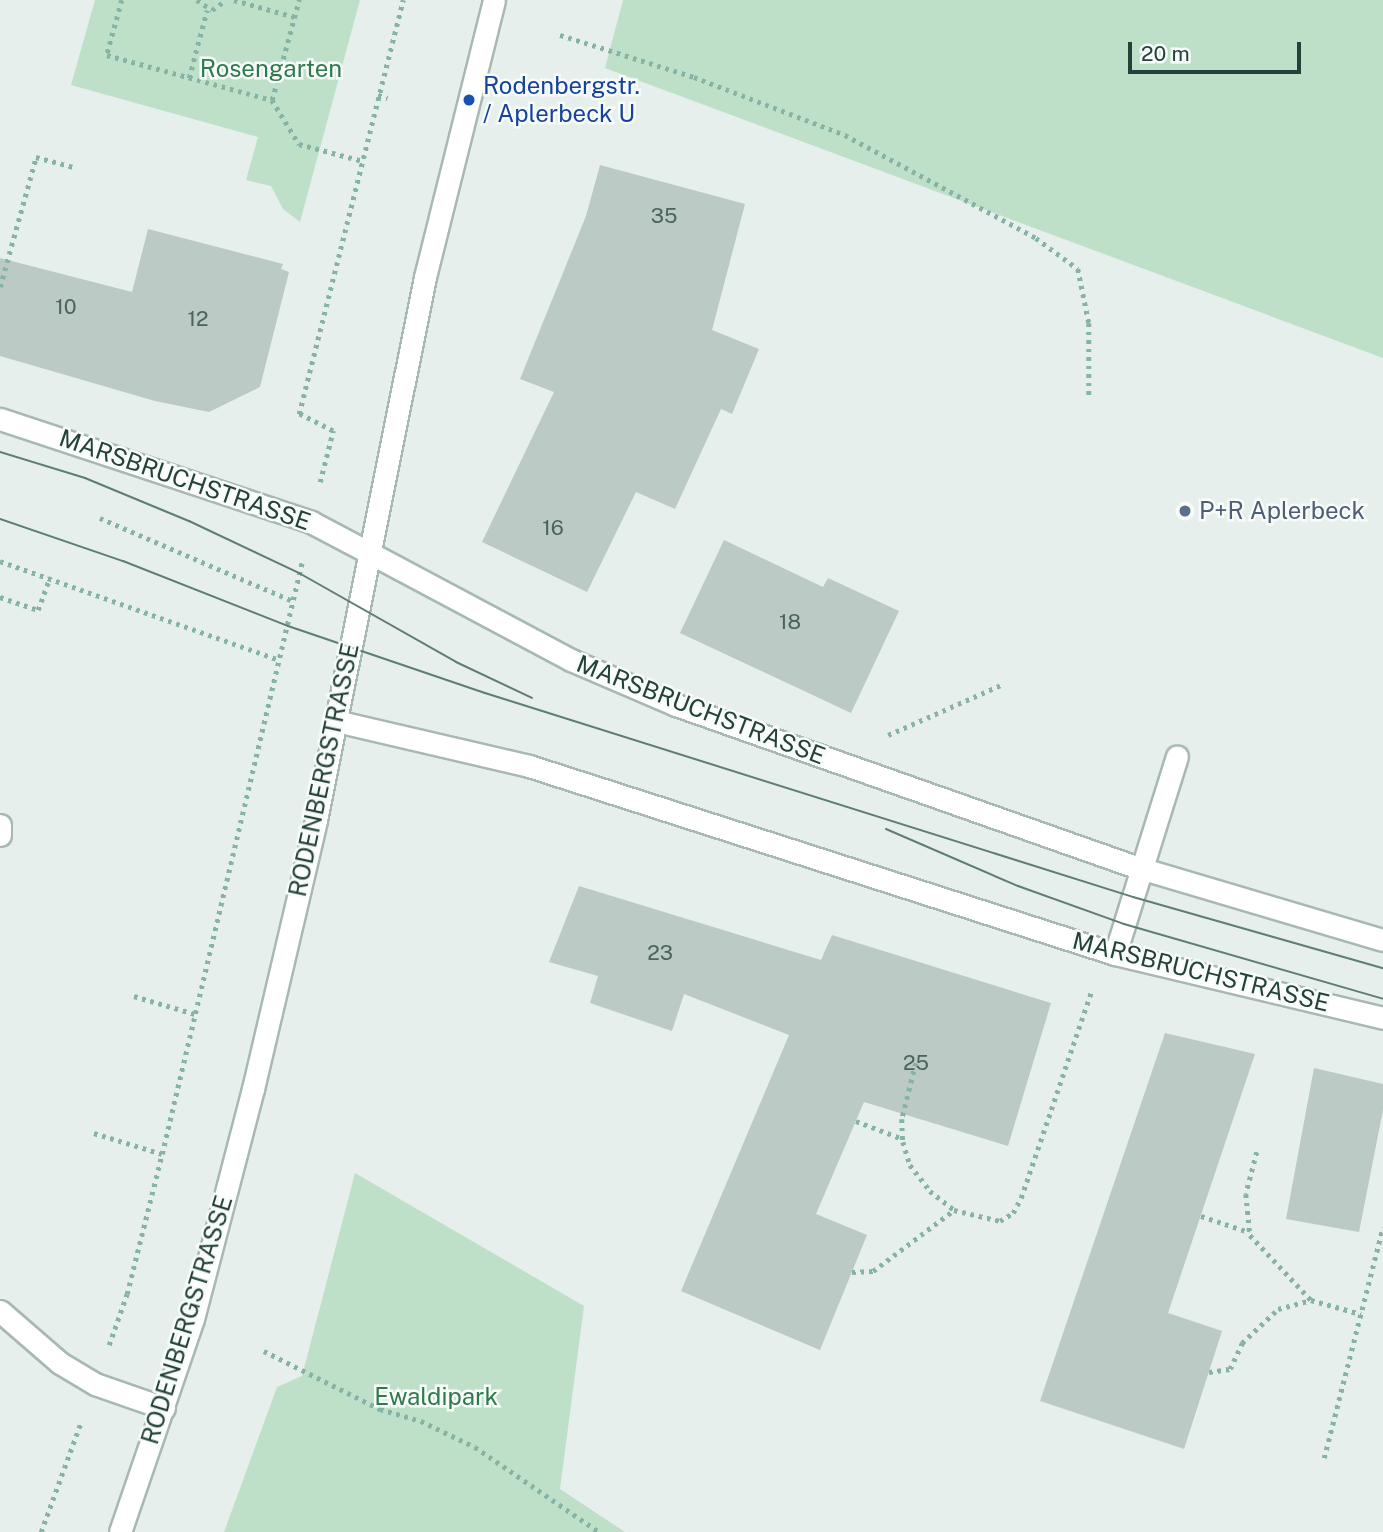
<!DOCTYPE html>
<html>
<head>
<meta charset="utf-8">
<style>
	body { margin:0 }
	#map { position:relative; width:1383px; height:1532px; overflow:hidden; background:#e6efeb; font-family:"Public Sans",sans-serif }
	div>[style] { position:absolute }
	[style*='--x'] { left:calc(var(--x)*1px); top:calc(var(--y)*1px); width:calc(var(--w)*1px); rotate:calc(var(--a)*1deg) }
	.green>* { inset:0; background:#bfe0c8 }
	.building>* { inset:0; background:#bbcac4 }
	.path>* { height:4.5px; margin-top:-2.25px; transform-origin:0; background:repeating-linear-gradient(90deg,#86b3a5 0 3.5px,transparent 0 8.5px) }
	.roads { filter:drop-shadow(2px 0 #a8b8b2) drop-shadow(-2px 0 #a8b8b2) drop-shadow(0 2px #a8b8b2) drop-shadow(0 -2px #a8b8b2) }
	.service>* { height:21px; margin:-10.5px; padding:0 10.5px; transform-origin:10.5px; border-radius:10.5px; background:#fff }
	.tertiary>* { height:21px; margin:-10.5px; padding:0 10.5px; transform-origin:10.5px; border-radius:10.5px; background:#fff }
	.secondary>* { height:21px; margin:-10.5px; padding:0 10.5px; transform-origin:10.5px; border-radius:10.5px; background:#fff }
	.tram>* { height:2px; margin:-1px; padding:0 1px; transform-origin:1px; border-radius:1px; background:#5f7d75 }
	.dots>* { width:19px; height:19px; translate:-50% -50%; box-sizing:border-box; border:4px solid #f7fbf9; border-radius:50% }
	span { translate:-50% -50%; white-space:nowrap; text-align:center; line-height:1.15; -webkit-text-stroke:5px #f7fbf9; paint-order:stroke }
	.number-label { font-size:21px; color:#4a645c }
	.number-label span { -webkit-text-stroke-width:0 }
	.park-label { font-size:24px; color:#2d7a4b }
	.transit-label { font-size:24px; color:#164399 }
	.left { translate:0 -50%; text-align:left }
	.street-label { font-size:24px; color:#24423a }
	.service-label { font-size:24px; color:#4e5e75 }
	.scale { position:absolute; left:1128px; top:42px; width:173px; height:32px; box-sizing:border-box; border:4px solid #24423a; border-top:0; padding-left:9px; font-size:21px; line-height:24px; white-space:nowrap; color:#24423a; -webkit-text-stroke:5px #f7fbf9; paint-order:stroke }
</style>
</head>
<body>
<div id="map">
	<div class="green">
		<div style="clip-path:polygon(95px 0,360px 0,300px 222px,283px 209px,271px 186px,246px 180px,258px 137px,71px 85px)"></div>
		<div style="clip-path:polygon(623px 0,1383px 0,1383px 358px,605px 68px)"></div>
		<div style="clip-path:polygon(355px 1173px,584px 1306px,560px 1489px,625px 1532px,224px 1532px,277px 1387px,302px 1376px)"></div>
	</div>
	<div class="building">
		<div style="clip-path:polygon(600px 165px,745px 204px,712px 330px,759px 349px,732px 414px,721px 409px,675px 509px,636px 492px,587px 592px,482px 542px,554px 392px,520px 379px,586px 216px)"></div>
		<div style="clip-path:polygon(148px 229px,283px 264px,281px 269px,289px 272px,260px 387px,209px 412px,155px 401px,0 356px,0 258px,132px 292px)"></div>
		<div style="clip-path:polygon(724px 540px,823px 587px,828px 578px,899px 611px,851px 713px,680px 633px)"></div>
		<div style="clip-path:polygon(579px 886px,821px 960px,832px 935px,1051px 1003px,1008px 1146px,864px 1102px,816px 1214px,867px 1235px,820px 1350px,681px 1291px,789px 1035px,684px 994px,672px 1031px,590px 1003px,598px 976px,549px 962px)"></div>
		<div style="clip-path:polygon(1165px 1033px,1255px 1054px,1168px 1313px,1222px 1331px,1184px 1449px,1040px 1401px)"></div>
		<div style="clip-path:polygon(1314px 1068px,1383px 1084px,1383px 1110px,1359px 1232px,1286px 1219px)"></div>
	</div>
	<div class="path">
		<div style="--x:122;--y:0;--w:57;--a:105.3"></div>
		<div style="--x:107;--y:55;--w:171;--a:15.3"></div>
		<div style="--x:272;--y:100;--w:52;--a:58.5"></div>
		<div style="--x:299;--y:144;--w:66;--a:14.9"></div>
		<div style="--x:197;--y:0;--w:18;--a:34"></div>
		<div style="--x:212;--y:10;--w:17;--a:-36"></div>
		<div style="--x:234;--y:0;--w:63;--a:15.6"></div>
		<div style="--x:560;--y:35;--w:140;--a:17.4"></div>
		<div style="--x:694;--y:77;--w:162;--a:21"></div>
		<div style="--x:845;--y:135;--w:217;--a:28.3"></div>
		<div style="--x:1036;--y:238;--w:52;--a:36.4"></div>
		<div style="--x:1078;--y:269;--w:55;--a:78.5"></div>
		<div style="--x:1089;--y:323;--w:73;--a:90"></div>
		<div style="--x:189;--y:78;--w:70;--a:-75.2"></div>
		<div style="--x:378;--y:95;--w:10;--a:17"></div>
		<div style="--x:272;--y:100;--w:104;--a:-74.9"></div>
		<div style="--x:0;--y:287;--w:135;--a:-74.5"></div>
		<div style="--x:36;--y:157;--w:42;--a:15"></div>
		<div style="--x:320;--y:482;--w:53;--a:-75.7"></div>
		<div style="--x:333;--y:431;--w:38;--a:-153"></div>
		<div style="--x:299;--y:414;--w:427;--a:-75.9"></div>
		<div style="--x:100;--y:518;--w:210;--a:23.3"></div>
		<div style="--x:0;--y:561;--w:296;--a:19.5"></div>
		<div style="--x:0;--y:597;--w:40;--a:18.9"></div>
		<div style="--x:38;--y:610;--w:35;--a:-70"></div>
		<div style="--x:888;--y:735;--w:126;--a:-23.9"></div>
		<div style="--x:134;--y:996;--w:64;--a:16.4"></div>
		<div style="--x:916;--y:1063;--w:58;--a:104"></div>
		<div style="--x:902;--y:1119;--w:23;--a:88"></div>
		<div style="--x:903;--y:1142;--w:24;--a:73"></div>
		<div style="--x:910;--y:1165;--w:33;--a:52"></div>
		<div style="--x:930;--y:1191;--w:31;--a:38"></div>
		<div style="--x:954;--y:1210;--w:47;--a:13.4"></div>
		<div style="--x:1000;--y:1221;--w:15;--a:-32"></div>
		<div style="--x:1013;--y:1213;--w:17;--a:-62"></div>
		<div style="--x:1021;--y:1198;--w:220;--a:-71.2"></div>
		<div style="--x:856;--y:1121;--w:50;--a:21"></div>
		<div style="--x:94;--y:1133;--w:71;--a:17.2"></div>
		<div style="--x:1257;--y:1152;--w:43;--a:104.7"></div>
		<div style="--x:1246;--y:1194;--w:41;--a:84.4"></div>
		<div style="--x:1250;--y:1235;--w:89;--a:46.8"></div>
		<div style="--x:1311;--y:1300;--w:52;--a:15.6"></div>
		<div style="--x:1201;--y:1216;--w:51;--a:18.4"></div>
		<div style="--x:852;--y:1272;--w:21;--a:-3"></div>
		<div style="--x:873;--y:1271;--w:101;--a:-37"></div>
		<div style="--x:109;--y:1345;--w:54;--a:-70.6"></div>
		<div style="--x:127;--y:1294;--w:144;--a:-76"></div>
		<div style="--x:162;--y:1154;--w:608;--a:-76.69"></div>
		<div style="--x:264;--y:1351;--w:130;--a:26.6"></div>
		<div style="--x:380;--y:1409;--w:43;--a:16.3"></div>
		<div style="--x:421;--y:1421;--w:60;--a:25.7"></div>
		<div style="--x:475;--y:1447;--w:150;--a:34.4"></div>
		<div style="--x:1209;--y:1372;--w:21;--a:-8"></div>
		<div style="--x:1230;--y:1369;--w:29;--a:-65"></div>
		<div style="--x:1242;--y:1343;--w:50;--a:-43.4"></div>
		<div style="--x:1278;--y:1309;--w:34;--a:-15"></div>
		<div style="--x:1324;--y:1458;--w:238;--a:-75.7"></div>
		<div style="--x:41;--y:1532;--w:117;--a:-70"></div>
	</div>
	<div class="roads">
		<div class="service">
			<div style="--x:0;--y:419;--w:328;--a:18.3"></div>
			<div style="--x:311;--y:522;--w:64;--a:27.8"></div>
			<div style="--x:0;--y:825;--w:10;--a:90"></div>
			<div style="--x:1115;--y:954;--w:207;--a:-72.6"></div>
			<div style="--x:0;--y:1311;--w:79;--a:40.9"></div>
			<div style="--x:60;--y:1363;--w:41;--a:31"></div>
			<div style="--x:95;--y:1384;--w:73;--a:19.2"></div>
		</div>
		<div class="tertiary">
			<div style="--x:368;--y:552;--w:230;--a:28"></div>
			<div style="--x:571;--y:660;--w:114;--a:23.2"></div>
			<div style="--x:676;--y:705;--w:495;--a:19.4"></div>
			<div style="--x:1143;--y:869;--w:250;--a:16.5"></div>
			<div style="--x:336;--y:721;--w:198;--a:13.1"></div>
			<div style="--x:529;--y:766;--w:615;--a:17.79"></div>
			<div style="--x:1115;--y:954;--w:276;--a:13.4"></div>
		</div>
		<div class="secondary">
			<div style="--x:120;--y:1532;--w:225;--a:-71.1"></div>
			<div style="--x:193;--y:1319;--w:238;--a:-75.4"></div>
			<div style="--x:253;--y:1089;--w:276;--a:-76.8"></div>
			<div style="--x:316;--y:820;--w:554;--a:-78.65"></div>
			<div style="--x:425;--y:277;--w:285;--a:-76"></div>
		</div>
	</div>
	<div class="tram">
		<div style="--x:0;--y:452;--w:89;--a:17"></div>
		<div style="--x:85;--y:478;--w:113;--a:22.5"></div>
		<div style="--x:189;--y:521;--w:122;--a:25.3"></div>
		<div style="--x:299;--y:573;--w:180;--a:29.5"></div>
		<div style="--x:456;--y:662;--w:84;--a:25.3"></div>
		<div style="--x:0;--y:519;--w:130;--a:18.9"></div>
		<div style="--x:123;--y:561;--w:177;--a:21.5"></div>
		<div style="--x:288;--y:626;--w:208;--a:18.8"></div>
		<div style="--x:485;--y:693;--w:679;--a:17.47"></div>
		<div style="--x:1133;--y:897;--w:260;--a:15.9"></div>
		<div style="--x:886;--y:829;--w:144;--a:23.4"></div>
		<div style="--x:1018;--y:886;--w:113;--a:19.7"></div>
		<div style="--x:1124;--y:924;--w:270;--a:16.1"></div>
	</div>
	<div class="dots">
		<div style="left:469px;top:100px;background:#1a4fb4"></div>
		<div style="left:1185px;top:511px;background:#5c6f8a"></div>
	</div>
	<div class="number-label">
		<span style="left:664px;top:216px">35</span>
		<span style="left:66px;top:307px">10</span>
		<span style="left:198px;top:319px">12</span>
		<span style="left:553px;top:528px">16</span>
		<span style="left:790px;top:622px">18</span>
		<span style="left:660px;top:953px">23</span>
		<span style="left:916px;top:1063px">25</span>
	</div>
	<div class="park-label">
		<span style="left:271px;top:69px">Rosengarten</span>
		<span style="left:436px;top:1397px">Ewaldipark</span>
	</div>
	<div class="transit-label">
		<span class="left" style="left:483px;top:100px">Rodenbergstr.<br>/ Aplerbeck U</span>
	</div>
	<div class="street-label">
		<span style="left:185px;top:480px;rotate:19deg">MARSBRUCHSTRASSE</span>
		<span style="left:701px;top:710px;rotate:21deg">MARSBRUCHSTRASSE</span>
		<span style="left:324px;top:770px;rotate:-78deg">RODENBERGSTRASSE</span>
		<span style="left:1201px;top:972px;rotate:14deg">MARSBRUCHSTRASSE</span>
		<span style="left:187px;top:1320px;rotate:-73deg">RODENBERGSTRASSE</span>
	</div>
	<div class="service-label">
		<span class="left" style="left:1199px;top:511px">P+R Aplerbeck</span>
	</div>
	<div class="scale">20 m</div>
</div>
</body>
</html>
